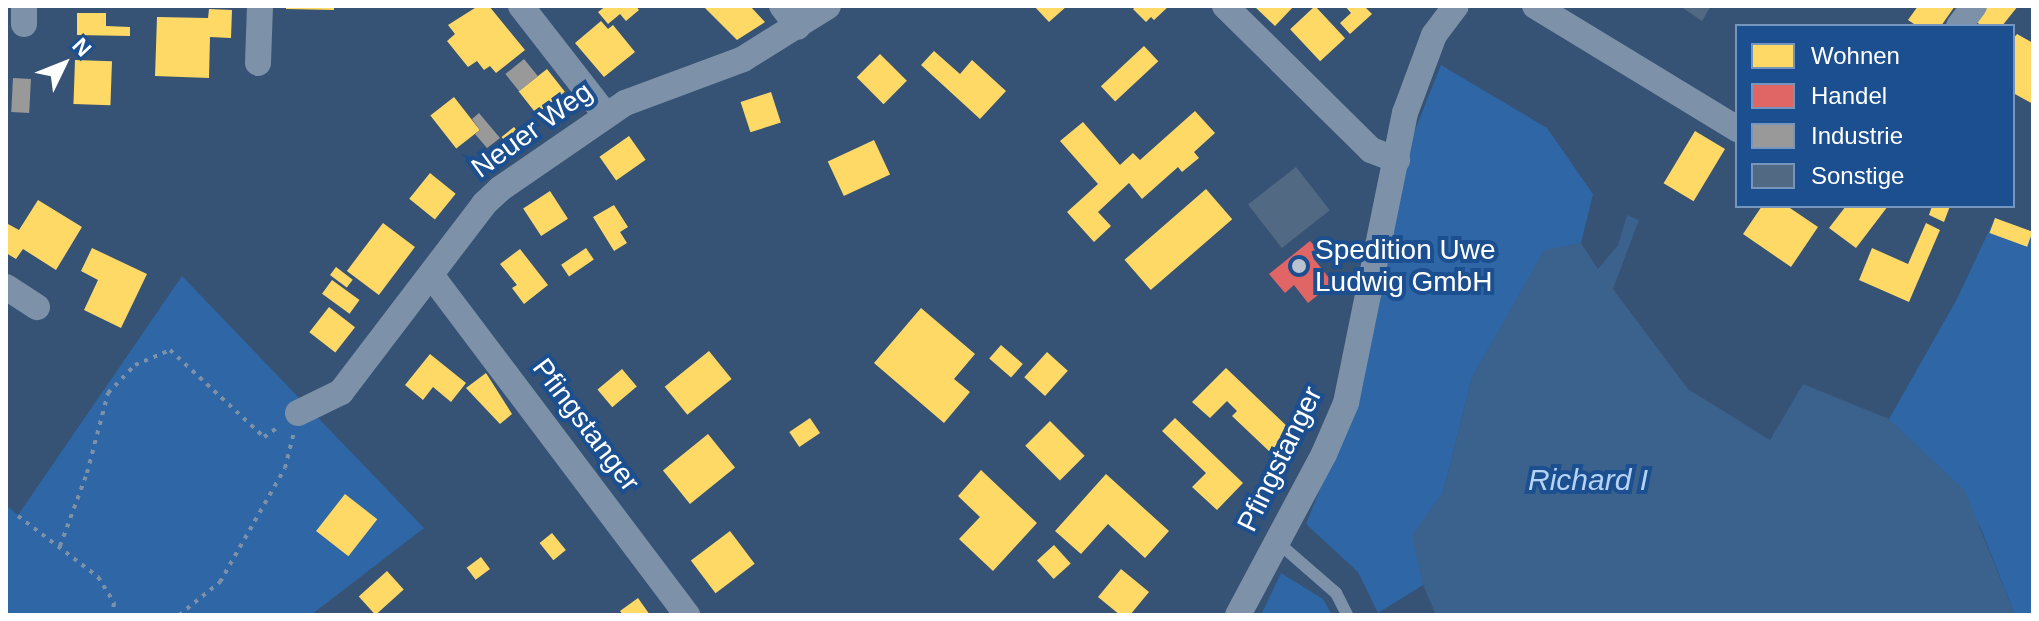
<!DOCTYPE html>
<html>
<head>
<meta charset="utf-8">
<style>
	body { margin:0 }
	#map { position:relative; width:2039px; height:621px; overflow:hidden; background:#365274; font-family:Arial,sans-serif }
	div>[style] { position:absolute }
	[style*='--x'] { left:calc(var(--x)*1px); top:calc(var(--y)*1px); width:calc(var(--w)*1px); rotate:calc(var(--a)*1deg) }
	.green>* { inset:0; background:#2f66a5 }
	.water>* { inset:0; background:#3b618d }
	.homes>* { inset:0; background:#ffd966; transform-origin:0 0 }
	.shops>* { inset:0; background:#e06666 }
	.industry>* { inset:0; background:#999; transform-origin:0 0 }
	.building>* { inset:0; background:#526984; transform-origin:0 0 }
	.path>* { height:4px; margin-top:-2px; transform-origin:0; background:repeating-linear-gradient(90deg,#7d92a8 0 4px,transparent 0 10px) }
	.service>* { height:12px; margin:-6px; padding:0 6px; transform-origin:6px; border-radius:6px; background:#7d92a8 }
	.minor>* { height:26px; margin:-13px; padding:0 13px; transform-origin:13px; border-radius:13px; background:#7d92a8 }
	.dots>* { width:22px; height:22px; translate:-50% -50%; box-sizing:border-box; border:4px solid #1b4f8f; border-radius:50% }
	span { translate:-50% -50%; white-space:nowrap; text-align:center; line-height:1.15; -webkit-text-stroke:8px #1b4f8f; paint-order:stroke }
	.street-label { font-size:28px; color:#fff }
	.poi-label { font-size:28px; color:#fff }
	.left { translate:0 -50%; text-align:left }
	.water-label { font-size:30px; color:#b5d3f5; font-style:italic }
	.frame { position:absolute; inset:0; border:8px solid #fff; pointer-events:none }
	.legend { position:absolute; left:1735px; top:24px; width:280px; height:184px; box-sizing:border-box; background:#1b4f8f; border:2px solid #7695bc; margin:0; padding:10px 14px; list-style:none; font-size:24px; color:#fff }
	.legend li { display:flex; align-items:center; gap:16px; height:40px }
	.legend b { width:40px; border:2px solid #7695bc }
	.north { position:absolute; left:24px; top:24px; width:80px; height:80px; -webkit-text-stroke:6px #1b4f8f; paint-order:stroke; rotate:47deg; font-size:22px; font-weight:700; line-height:32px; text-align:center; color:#fff }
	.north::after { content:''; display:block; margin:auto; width:28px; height:36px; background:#fff; clip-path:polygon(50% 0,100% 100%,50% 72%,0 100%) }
</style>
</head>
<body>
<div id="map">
	<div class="green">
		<div style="clip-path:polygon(1441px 65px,1547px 128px,1593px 194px,1581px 243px,1544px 251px,1472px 378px,1443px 493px,1413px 535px,1423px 585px,1378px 613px,1358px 572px,1306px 524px,1354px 405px,1413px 135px)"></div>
		<div style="clip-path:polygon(1995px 218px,2033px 232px,2033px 615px,2015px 615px,1980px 526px,1889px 419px,1957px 299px)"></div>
		<div style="clip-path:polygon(182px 276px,424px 528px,311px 615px,6px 615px,6px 505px,18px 515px)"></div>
		<div style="clip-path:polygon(1281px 573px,1323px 599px,1332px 615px,1261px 615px)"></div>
	</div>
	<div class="water">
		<div style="clip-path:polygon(1627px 215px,1639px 220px,1613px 289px,1688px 389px,1770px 440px,1803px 384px,1889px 419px,1965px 491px,2015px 615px,1436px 615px,1423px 585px,1412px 535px,1443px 493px,1472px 378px,1544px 250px,1581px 243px,1598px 269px,1618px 245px)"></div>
	</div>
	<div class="homes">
		<div style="clip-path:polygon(286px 6px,334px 6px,334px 10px,286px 9px)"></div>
		<div style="clip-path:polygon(478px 6px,489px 6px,525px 50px,496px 73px,490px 66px,484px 70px,477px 61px,468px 67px,447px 41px,455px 34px,448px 25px)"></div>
		<div style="clip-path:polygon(606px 6px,636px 6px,639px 10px,626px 21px,620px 14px,608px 24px,598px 12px)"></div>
		<div style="clip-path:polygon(703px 6px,750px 6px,765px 22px,737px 40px)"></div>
		<div style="clip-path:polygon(1034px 6px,1067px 6px,1049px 22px)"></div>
		<div style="clip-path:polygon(1136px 6px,1169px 6px,1154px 20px,1151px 17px,1146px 22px,1133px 9px)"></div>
		<div style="clip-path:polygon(1254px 6px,1294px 6px,1275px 26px)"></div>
		<div style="left:1315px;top:6px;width:44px;height:34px;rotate:47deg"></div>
		<div style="clip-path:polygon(1345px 6px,1364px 6px,1372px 14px,1350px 34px,1340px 23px,1351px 13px)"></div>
		<div style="clip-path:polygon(1918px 6px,1955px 6px,1941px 26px,1917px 26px,1908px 20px)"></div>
		<div style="clip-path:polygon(1985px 6px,2018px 6px,2002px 26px,1982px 26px,1975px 21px)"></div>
		<div style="clip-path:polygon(209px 9px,232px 10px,231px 38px,210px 37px,209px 78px,155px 76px,157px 17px,208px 18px)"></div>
		<div style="clip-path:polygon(77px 13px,106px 13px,106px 26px,130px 27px,130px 36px,77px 35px)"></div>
		<div style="clip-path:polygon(601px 21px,608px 29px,613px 25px,635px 52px,604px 77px,575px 43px)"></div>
		<div style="clip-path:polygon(2017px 34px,2033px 43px,2033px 104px,2013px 93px,2013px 39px)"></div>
		<div style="left:1144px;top:46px;width:21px;height:59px;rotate:47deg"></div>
		<div style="clip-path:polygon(934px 51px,960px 74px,972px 60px,1006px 91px,980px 119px,921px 65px)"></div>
		<div style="left:880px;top:54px;width:38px;height:33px;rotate:45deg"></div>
		<div style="left:75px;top:60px;width:37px;height:44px;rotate:2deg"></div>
		<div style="left:547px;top:69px;width:29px;height:36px;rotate:52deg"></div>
		<div style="left:771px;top:92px;width:32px;height:32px;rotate:72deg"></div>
		<div style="left:454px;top:97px;width:42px;height:30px;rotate:52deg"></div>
		<div style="clip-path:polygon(1195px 111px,1215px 133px,1194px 152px,1199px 158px,1182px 172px,1178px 167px,1142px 199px,1129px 183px,1098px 212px,1111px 226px,1094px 242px,1067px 212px,1098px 184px,1060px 141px,1083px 122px,1120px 165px,1133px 153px,1140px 160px)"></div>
		<div style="left:514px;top:127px;width:13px;height:16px;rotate:51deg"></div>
		<div style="left:1695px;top:131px;width:35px;height:61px;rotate:31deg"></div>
		<div style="left:629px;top:136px;width:29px;height:36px;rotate:55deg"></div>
		<div style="left:874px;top:140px;width:38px;height:51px;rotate:65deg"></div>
		<div style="left:430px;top:173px;width:33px;height:33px;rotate:39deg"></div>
		<div style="left:1206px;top:189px;width:40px;height:108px;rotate:49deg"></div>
		<div style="left:550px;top:191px;width:33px;height:32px;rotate:57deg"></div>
		<div style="clip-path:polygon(38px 200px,82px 227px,56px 270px,23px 249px,16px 259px,6px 253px,6px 226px,8px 224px,19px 230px)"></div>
		<div style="clip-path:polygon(614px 205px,628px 227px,620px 232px,627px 243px,614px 251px,593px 217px)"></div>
		<div style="clip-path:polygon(1762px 206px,1787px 206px,1818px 227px,1791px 267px,1743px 234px)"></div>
		<div style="clip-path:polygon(1846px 206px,1888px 206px,1856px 248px,1829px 228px)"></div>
		<div style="clip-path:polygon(1932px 206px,1950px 206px,1944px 222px,1929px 215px)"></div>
		<div style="left:1995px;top:218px;width:40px;height:16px;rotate:20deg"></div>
		<div style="left:383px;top:223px;width:40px;height:60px;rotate:37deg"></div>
		<div style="clip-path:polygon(1926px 223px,1940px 230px,1909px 302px,1859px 280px,1872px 248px,1908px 264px)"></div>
		<div style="clip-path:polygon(92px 248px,147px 274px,121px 328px,84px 310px,98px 280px,81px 271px)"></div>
		<div style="left:586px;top:248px;width:14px;height:30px;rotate:56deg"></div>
		<div style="clip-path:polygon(520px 249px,548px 285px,524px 304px,512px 288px,517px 285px,500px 264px)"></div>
		<div style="left:336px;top:267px;width:21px;height:10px;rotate:37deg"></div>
		<div style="left:332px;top:280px;width:34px;height:17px;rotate:36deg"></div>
		<div style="left:329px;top:307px;width:33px;height:32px;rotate:38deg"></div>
		<div style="clip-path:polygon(921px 308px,975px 354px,954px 379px,970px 392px,944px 423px,874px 363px)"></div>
		<div style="left:1001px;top:345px;width:29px;height:18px;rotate:41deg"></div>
		<div style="left:709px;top:351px;width:36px;height:57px;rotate:51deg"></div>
		<div style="left:1047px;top:352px;width:28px;height:34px;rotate:42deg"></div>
		<div style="clip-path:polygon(430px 354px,466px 383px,451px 402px,433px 387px,423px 400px,405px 385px)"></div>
		<div style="clip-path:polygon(1226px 368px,1292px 431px,1271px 453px,1232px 416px,1237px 411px,1227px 401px,1210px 418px,1192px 402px)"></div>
		<div style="left:622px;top:369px;width:23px;height:32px;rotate:50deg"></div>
		<div style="clip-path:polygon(486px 373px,512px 414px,500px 424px,466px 388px)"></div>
		<div style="left:810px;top:418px;width:18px;height:25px;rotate:56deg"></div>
		<div style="clip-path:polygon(1175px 418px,1243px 483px,1217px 510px,1192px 487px,1206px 473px,1162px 431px)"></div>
		<div style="left:1050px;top:421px;width:49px;height:35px;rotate:45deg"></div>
		<div style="left:708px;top:434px;width:43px;height:58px;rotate:51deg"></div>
		<div style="clip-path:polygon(981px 470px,1037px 523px,993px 571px,959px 539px,980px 517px,958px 496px)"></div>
		<div style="clip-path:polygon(1106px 474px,1169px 531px,1145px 558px,1108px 524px,1081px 554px,1055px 531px)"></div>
		<div style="left:345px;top:494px;width:41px;height:47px;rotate:38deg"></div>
		<div style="left:730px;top:531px;width:41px;height:49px;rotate:53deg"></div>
		<div style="left:552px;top:533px;width:22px;height:16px;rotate:51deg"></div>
		<div style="left:1054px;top:545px;width:25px;height:23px;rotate:48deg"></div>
		<div style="left:481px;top:557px;width:15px;height:18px;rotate:53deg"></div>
		<div style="clip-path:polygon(1121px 569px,1149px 592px,1130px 615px,1120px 615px,1098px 597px)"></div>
		<div style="left:387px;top:571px;width:25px;height:38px;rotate:48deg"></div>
		<div style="clip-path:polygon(638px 598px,650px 615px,623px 615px,620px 611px)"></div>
	</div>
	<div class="shops">
		<div style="clip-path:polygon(1310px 241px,1321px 253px,1314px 259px,1333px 283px,1308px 303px,1294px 285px,1285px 293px,1269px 274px)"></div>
	</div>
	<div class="industry">
		<div style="left:524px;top:59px;width:22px;height:24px;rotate:51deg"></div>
		<div style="left:13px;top:78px;width:18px;height:34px;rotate:3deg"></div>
		<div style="clip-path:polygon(479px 113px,500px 138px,487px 148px,475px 134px,480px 130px,472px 119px)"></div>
	</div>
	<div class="building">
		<div style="clip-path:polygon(1680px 6px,1711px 6px,1702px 21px)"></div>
		<div style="left:1296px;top:167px;width:55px;height:61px;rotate:52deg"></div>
	</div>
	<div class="path">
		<div style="--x:18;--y:516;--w:101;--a:37.3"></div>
		<div style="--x:98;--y:577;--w:31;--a:58"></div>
		<div style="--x:114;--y:603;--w:12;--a:99"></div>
		<div style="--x:60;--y:546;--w:78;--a:-69.7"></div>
		<div style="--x:87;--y:473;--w:83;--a:-75.3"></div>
		<div style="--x:108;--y:393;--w:39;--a:-46"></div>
		<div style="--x:135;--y:365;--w:38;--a:-23"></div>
		<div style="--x:170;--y:350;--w:128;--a:42.8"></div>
		<div style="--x:264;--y:437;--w:19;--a:-35"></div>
		<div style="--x:179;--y:615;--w:53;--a:-38.8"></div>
		<div style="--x:220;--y:582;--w:131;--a:-60.3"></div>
		<div style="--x:285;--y:468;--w:34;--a:-76"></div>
	</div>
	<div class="service">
		<div style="--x:1275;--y:540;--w:81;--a:41"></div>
		<div style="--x:1336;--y:593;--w:25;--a:63"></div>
	</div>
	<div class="minor">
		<div style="--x:24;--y:6;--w:18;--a:90"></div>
		<div style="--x:521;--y:6;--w:138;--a:52.1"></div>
		<div style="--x:782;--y:6;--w:26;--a:53"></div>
		<div style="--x:1225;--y:6;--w:205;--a:44.6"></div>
		<div style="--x:1371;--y:150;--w:28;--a:21"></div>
		<div style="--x:1535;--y:6;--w:237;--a:31.3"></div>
		<div style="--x:1959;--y:26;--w:25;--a:-53"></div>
		<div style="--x:258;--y:63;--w:57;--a:-88"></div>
		<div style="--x:431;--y:275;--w:426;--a:53"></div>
		<div style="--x:6;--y:287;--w:37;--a:33"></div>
		<div style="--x:298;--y:413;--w:48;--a:-26"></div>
		<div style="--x:341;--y:392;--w:236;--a:-52.7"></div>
		<div style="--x:484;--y:204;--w:22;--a:-43"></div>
		<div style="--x:500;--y:189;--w:152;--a:-34.5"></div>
		<div style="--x:625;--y:103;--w:126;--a:-20.4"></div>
		<div style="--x:743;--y:59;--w:100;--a:-31.9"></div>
		<div style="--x:1238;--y:615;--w:183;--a:-61.9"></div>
		<div style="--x:1324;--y:454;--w:56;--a:-66.7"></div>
		<div style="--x:1346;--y:403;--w:296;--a:-78.5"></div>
		<div style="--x:1405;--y:113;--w:83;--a:-69.6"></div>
		<div style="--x:1434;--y:35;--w:36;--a:-53"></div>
	</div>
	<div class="dots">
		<div style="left:1299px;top:266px;background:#b9c2ce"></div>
	</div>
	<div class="street-label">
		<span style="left:532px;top:130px;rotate:-36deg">Neuer Weg</span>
		<span style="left:586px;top:425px;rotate:53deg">Pfingstanger</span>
		<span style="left:1280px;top:459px;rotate:-64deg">Pfingstanger</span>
	</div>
	<div class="poi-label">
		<span class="left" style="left:1315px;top:266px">Spedition Uwe<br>Ludwig GmbH</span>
	</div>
	<div class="water-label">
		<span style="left:1588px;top:480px">Richard I</span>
	</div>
	<div class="frame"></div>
	<ul class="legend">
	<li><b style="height:22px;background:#ffd966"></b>Wohnen</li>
	<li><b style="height:22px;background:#e06666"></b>Handel</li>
	<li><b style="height:22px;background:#999"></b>Industrie</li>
	<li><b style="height:22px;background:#526984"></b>Sonstige</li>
	</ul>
	<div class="north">N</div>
</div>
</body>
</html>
